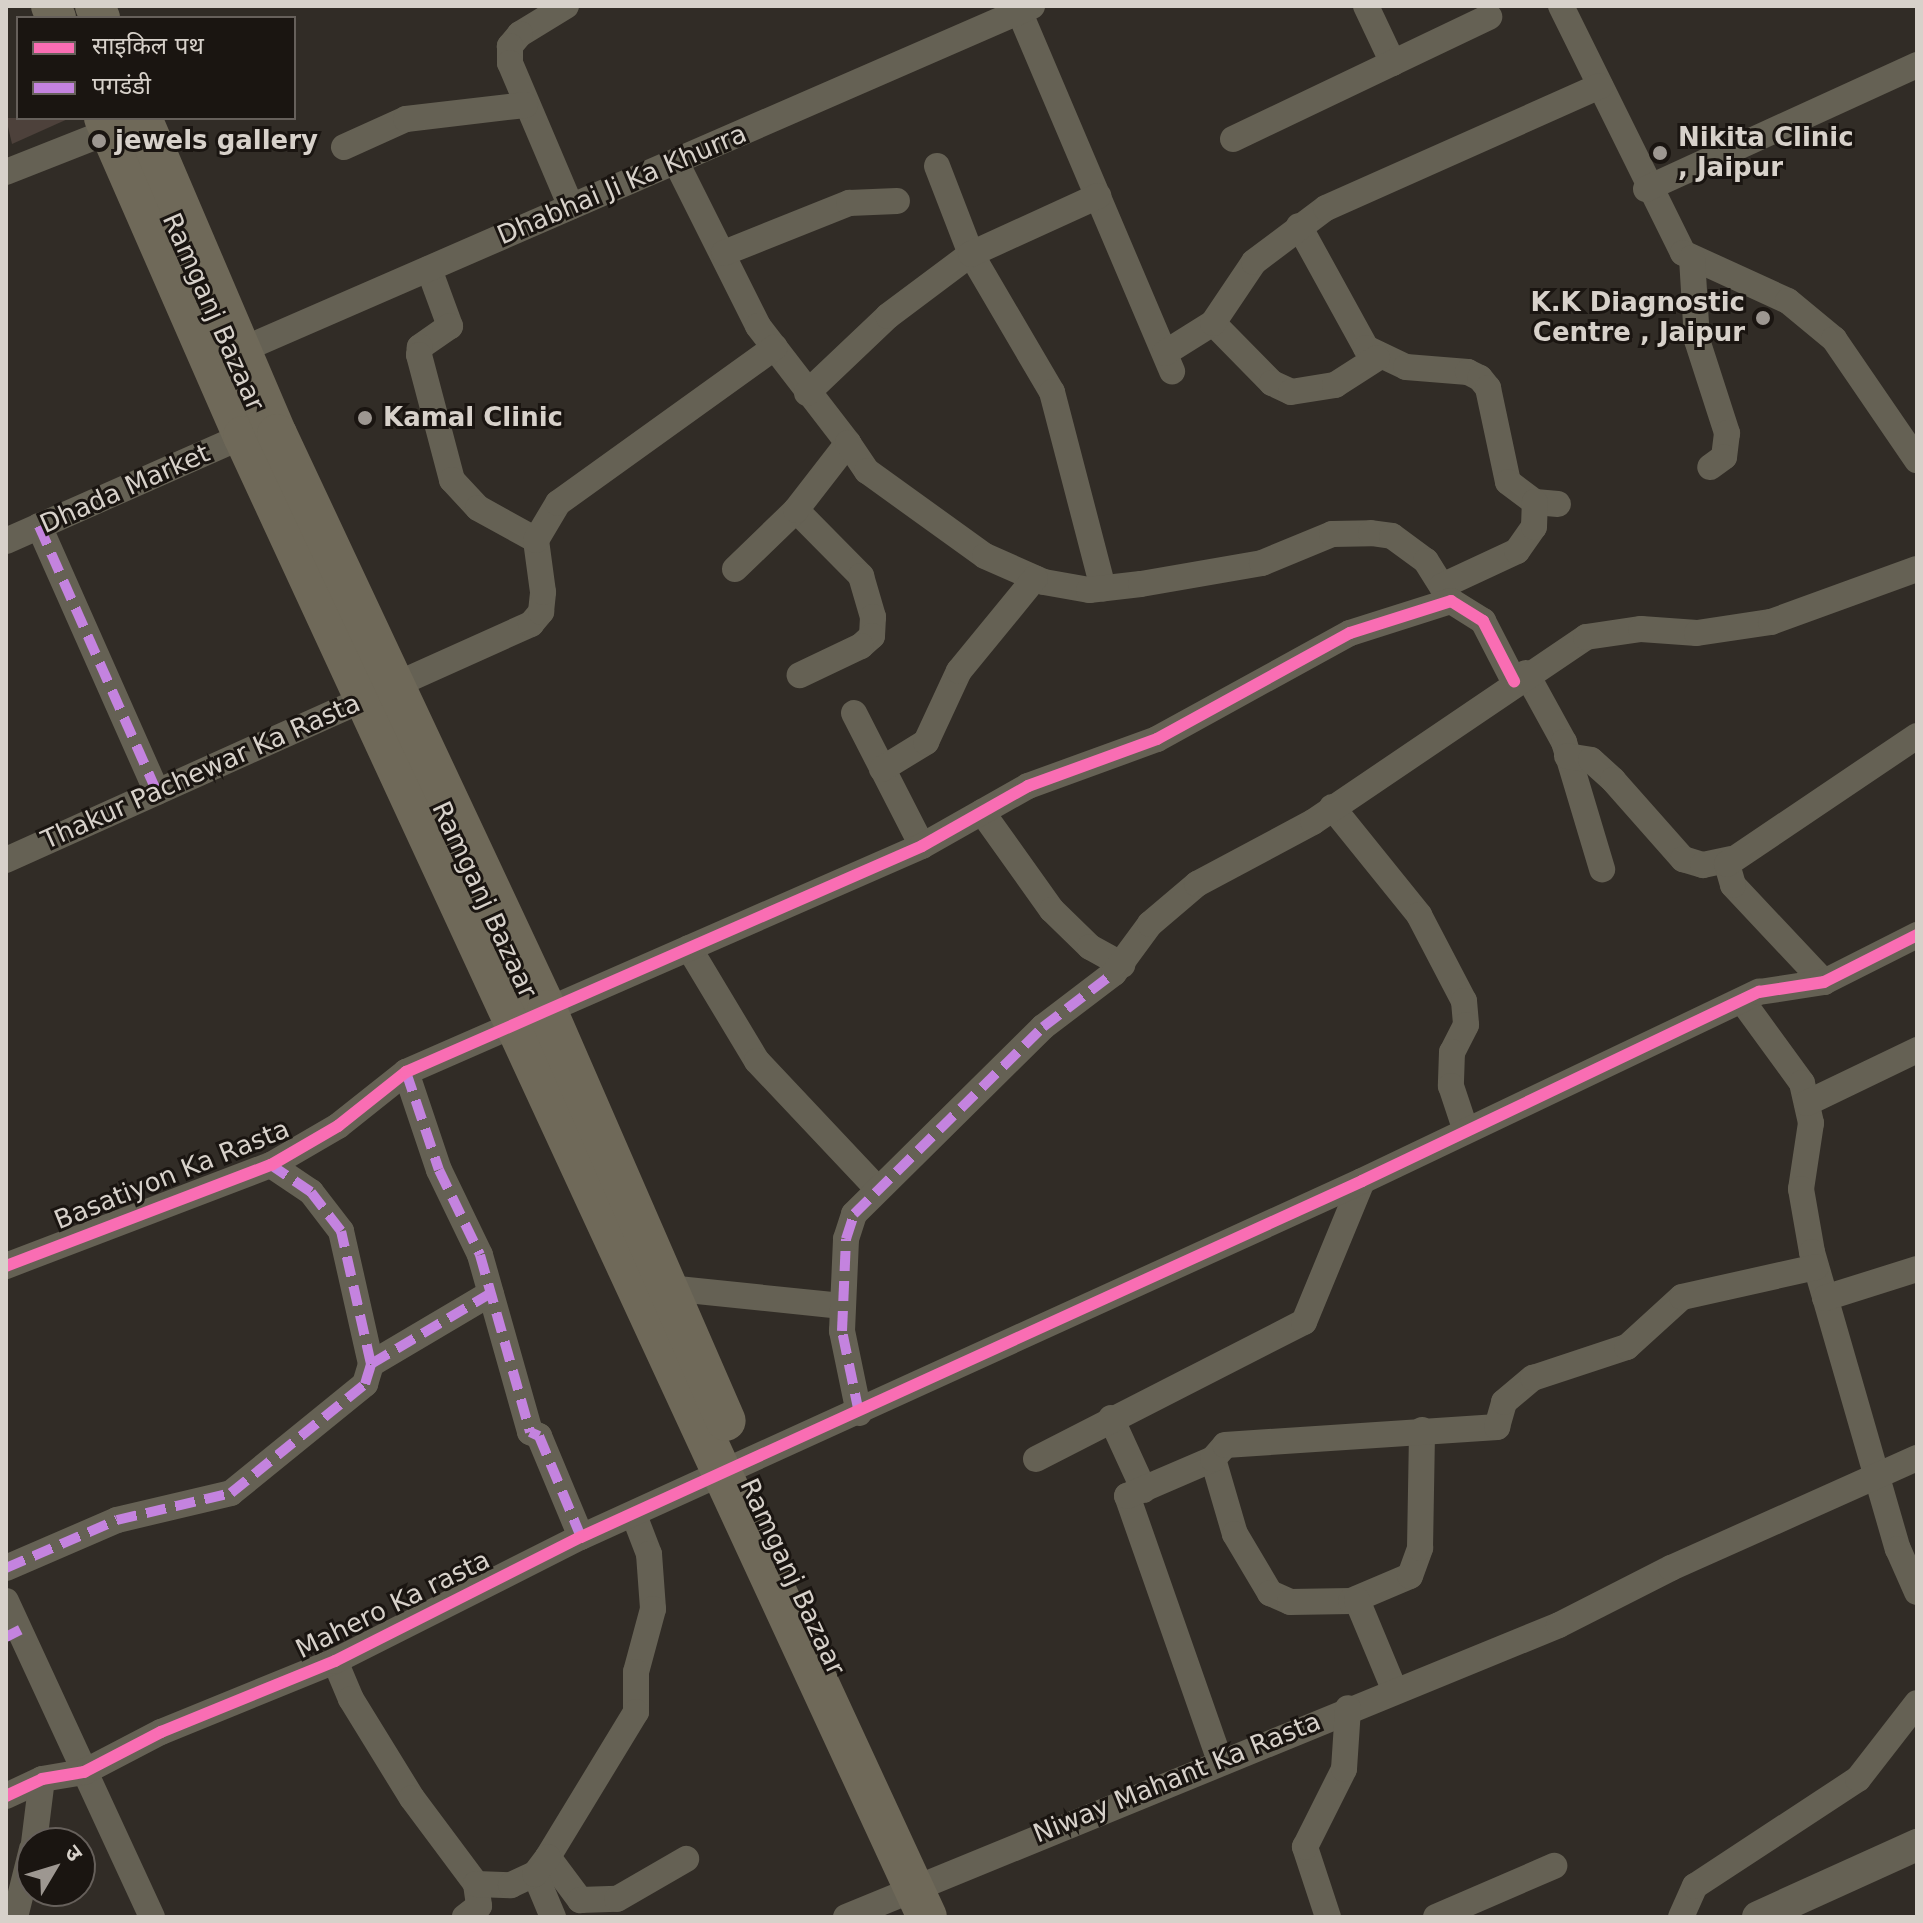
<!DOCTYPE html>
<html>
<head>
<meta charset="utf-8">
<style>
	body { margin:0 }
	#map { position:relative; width:1923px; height:1923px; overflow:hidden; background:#312c26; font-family:"DejaVu Sans","Noto Sans Devanagari",sans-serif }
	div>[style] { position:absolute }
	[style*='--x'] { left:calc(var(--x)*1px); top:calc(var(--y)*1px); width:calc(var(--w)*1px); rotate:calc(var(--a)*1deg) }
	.building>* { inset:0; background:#4d413b }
	.minor>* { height:26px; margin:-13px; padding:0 13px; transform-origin:13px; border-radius:13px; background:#656154 }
	.tertiary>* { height:32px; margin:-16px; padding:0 16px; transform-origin:16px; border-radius:16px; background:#656154 }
	.primary>* { height:40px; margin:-20px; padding:0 20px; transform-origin:20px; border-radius:20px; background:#6f6959 }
	.quiet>* { height:10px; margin-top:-5px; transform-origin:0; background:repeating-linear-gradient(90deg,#c483df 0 20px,transparent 0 30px) }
	.cycleway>* { height:12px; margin:-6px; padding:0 6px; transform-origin:6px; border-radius:6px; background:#f96db3 }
	.dots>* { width:22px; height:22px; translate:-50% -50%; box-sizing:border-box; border:4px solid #1a1511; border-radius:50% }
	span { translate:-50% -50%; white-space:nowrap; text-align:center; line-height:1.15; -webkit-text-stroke:6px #1a1511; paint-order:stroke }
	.poi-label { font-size:26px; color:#d7d1ca; font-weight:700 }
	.left { translate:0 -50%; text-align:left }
	.right { translate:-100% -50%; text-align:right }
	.street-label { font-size:26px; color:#d7d1ca }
	.frame { position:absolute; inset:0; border:8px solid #d7d1ca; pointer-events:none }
	.legend { position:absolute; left:16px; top:16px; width:280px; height:104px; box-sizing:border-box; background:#1a1511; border:2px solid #66605b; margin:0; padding:10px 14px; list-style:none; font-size:24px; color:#d7d1ca }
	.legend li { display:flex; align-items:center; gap:16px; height:40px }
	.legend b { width:40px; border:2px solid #66605b }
	.north { position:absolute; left:16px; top:1827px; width:80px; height:80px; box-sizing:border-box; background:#1a1511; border:2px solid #66605b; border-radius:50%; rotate:52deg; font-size:22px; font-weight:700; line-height:32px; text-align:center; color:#d7d1ca }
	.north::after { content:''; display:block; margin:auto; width:28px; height:36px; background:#9d9791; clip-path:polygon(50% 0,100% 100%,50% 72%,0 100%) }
</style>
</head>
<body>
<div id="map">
	<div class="building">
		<div style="clip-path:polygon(6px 118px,70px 118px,12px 144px)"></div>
	</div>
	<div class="minor">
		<div style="--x:566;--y:6;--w:54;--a:148.7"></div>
		<div style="--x:520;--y:34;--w:16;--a:130"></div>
		<div style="--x:510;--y:46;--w:17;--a:90"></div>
		<div style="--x:510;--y:63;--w:156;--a:67"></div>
		<div style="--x:1017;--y:6;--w:397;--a:67"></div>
		<div style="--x:1366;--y:6;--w:63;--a:64.7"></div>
		<div style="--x:1561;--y:6;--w:275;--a:63.7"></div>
		<div style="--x:1683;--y:253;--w:115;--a:24.6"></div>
		<div style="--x:1788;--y:301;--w:60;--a:39.6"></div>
		<div style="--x:1834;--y:339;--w:147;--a:55.6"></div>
		<div style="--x:1233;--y:139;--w:284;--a:-25.5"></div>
		<div style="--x:344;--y:147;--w:68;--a:-24.3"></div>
		<div style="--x:406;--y:119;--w:120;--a:-6.7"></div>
		<div style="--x:676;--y:162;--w:183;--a:63.4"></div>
		<div style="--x:758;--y:326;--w:148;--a:52.4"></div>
		<div style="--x:937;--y:166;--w:94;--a:68.9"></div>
		<div style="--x:971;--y:254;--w:160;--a:59.6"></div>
		<div style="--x:1052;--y:392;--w:203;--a:75.4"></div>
		<div style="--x:6;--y:172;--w:112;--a:-21.5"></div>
		<div style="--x:1646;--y:189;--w:298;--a:-24.6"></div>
		<div style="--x:1299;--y:226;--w:139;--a:61.2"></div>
		<div style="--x:1366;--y:348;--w:44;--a:25.4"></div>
		<div style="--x:1406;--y:367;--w:62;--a:4.6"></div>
		<div style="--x:1468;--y:372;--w:13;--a:27"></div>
		<div style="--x:1480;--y:378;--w:13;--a:51"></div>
		<div style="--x:1488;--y:388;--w:96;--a:78"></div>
		<div style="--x:1508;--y:482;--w:34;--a:37"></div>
		<div style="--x:1535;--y:502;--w:23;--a:5"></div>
		<div style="--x:724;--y:253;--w:135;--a:-21.8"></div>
		<div style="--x:849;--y:203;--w:48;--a:-2.4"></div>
		<div style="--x:1692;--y:258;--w:82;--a:86.5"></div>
		<div style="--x:1697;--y:340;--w:98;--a:72.1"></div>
		<div style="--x:1727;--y:433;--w:24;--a:97"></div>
		<div style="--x:1724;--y:457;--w:17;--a:144"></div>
		<div style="--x:429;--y:269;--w:61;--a:69.8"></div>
		<div style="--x:450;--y:326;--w:37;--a:145"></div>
		<div style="--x:420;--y:347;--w:8;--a:97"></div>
		<div style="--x:419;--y:355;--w:129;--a:75.2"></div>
		<div style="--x:452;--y:480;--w:38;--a:47"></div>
		<div style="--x:478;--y:508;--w:66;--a:28.9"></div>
		<div style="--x:1213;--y:323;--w:84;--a:45.5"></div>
		<div style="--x:1272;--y:383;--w:21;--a:25"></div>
		<div style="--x:1291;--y:392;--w:45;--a:-9"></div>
		<div style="--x:1335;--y:385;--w:50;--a:-32.7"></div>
		<div style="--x:1165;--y:353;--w:57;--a:-32"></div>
		<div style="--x:1213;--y:323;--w:73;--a:-56.1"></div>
		<div style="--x:1254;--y:262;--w:90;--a:-36.9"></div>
		<div style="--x:1326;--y:208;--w:300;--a:-24"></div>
		<div style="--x:228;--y:356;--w:877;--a:-23.52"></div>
		<div style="--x:807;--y:393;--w:112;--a:-43.5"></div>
		<div style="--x:888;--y:316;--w:104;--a:-36.8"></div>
		<div style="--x:971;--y:254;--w:140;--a:-24.5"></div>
		<div style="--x:796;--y:510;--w:93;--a:45.4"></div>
		<div style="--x:861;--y:576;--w:43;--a:73.7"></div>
		<div style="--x:873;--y:617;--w:19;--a:93"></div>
		<div style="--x:872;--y:636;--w:15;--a:138"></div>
		<div style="--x:861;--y:646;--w:68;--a:154.6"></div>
		<div style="--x:39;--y:526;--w:291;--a:66.1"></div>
		<div style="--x:6;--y:541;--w:259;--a:-23.9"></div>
		<div style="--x:735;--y:569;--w:85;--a:-44"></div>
		<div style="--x:796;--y:510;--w:85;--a:-52.2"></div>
		<div style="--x:848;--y:443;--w:34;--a:56"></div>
		<div style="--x:867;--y:471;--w:145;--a:35.8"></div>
		<div style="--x:985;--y:556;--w:64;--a:23.8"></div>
		<div style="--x:1044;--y:582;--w:46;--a:10.1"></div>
		<div style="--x:1089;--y:590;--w:52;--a:-6.6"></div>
		<div style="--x:1141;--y:584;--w:123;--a:-9.8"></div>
		<div style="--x:1262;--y:563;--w:76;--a:-22.5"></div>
		<div style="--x:1332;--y:534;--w:39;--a:-1"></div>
		<div style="--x:1371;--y:533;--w:21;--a:8"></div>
		<div style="--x:1392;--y:536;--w:42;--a:36.3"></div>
		<div style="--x:1426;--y:561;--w:47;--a:58"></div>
		<div style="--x:1442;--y:586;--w:83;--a:-25"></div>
		<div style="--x:1517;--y:551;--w:29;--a:-55"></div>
		<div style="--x:1534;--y:527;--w:25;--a:-88"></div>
		<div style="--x:1526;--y:673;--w:79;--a:61.2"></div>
		<div style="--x:1564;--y:742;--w:133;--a:73.3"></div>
		<div style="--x:854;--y:713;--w:149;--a:62.9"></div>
		<div style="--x:1567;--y:756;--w:24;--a:9"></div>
		<div style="--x:1591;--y:760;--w:30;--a:42"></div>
		<div style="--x:1613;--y:780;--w:106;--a:48.5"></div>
		<div style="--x:1683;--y:859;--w:21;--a:17"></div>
		<div style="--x:1703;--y:865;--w:29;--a:-12"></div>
		<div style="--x:882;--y:769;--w:52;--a:-31.5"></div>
		<div style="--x:926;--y:742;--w:78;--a:-65.1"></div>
		<div style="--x:959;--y:671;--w:120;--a:-50.7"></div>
		<div style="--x:1332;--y:807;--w:139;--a:51.1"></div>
		<div style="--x:1419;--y:915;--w:97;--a:62.4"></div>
		<div style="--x:1464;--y:1001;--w:24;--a:85"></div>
		<div style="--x:1466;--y:1025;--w:30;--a:117"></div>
		<div style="--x:1452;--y:1052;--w:34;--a:92"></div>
		<div style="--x:1451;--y:1086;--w:47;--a:71.6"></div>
		<div style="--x:982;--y:812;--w:120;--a:54.5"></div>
		<div style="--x:1052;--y:910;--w:53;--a:44.2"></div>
		<div style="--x:1090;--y:947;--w:37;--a:29"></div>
		<div style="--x:6;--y:860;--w:576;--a:-24.21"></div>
		<div style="--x:531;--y:624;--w:16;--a:-50"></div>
		<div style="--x:541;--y:612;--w:20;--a:-84"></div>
		<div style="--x:543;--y:592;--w:52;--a:-97.7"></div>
		<div style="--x:536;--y:540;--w:43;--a:-59.3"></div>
		<div style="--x:558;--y:503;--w:267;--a:-35.7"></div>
		<div style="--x:689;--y:948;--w:132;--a:59"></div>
		<div style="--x:757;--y:1061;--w:172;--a:46.7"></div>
		<div style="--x:1824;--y:982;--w:133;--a:-133.2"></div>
		<div style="--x:1733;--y:885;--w:22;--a:-106"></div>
		<div style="--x:1727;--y:864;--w:229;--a:-34"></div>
		<div style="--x:1743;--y:1002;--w:100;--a:53.9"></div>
		<div style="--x:1802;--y:1083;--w:41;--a:77.3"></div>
		<div style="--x:1811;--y:1123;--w:67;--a:98.6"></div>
		<div style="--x:1801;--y:1189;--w:64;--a:80.1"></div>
		<div style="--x:1812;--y:1252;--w:309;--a:73.9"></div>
		<div style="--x:1898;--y:1549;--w:47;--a:66.2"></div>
		<div style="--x:406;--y:1072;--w:103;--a:71.4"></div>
		<div style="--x:439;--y:1170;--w:94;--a:64.2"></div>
		<div style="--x:480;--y:1255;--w:184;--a:74.2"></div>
		<div style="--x:530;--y:1432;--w:10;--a:24"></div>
		<div style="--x:539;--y:1436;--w:109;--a:67.4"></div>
		<div style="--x:1807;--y:1103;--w:122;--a:-25.7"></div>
		<div style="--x:6;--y:1266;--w:284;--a:-20.9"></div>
		<div style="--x:271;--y:1165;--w:78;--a:-30.2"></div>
		<div style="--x:338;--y:1126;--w:87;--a:-38.5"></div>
		<div style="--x:406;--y:1072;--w:563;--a:-23.65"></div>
		<div style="--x:922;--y:846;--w:122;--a:-29.5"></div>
		<div style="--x:1028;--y:786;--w:137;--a:-20"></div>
		<div style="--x:1157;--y:739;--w:220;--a:-28.8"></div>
		<div style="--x:1350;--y:633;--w:106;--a:-17.6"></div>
		<div style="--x:1451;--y:601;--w:38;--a:32"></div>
		<div style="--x:1483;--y:621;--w:68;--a:62.7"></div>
		<div style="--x:668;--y:1288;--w:175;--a:5.9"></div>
		<div style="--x:1825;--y:1298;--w:96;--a:-17.5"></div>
		<div style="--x:371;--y:1364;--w:139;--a:-30.6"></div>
		<div style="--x:859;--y:1413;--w:84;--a:-101.7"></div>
		<div style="--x:842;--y:1331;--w:92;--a:-87.5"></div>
		<div style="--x:846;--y:1239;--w:26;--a:-72"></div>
		<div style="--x:854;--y:1214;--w:266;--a:-44.7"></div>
		<div style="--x:1043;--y:1027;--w:89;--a:-37.3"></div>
		<div style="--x:1114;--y:973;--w:61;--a:-53.7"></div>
		<div style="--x:1150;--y:924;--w:62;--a:-40.4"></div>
		<div style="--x:1197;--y:884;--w:132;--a:-28.1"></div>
		<div style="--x:1313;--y:822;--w:330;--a:-34.1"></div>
		<div style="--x:1586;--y:637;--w:56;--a:-8.3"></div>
		<div style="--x:1641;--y:629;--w:56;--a:4.1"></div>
		<div style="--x:1697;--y:633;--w:75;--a:-8.5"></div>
		<div style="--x:1771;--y:622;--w:155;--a:-20"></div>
		<div style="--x:1111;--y:1418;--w:79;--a:65.4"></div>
		<div style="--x:1036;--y:1459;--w:301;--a:-27.1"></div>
		<div style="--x:1304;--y:1322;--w:152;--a:-67.6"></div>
		<div style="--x:1213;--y:1459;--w:78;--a:73.7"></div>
		<div style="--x:1235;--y:1534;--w:69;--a:59.3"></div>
		<div style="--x:1270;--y:1593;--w:22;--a:24"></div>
		<div style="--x:1290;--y:1602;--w:61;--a:-0.9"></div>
		<div style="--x:1351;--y:1601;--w:64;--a:-23"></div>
		<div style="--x:1410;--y:1576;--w:30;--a:-70"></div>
		<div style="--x:1420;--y:1548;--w:118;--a:-89"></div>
		<div style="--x:634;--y:1515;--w:42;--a:69"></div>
		<div style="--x:649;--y:1554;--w:55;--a:85.8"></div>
		<div style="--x:653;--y:1609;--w:65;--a:105.1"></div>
		<div style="--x:636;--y:1672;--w:40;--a:90"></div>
		<div style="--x:636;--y:1712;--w:170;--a:121.3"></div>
		<div style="--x:548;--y:1857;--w:54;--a:53.3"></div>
		<div style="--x:580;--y:1900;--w:37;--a:-2"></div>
		<div style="--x:617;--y:1899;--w:80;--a:-30.1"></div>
		<div style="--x:6;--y:1568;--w:121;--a:-23.4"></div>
		<div style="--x:117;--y:1520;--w:117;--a:-13.3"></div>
		<div style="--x:231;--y:1493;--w:173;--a:-39.1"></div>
		<div style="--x:365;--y:1384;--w:21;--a:-73"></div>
		<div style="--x:371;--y:1364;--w:136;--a:-102.7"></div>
		<div style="--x:341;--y:1231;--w:49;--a:-127.6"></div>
		<div style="--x:311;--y:1192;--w:48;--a:-146"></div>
		<div style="--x:1357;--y:1600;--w:96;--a:67.4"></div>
		<div style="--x:6;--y:1601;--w:348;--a:65.2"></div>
		<div style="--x:335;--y:1661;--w:41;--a:67.2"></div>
		<div style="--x:351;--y:1699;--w:116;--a:58.4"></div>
		<div style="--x:412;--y:1798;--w:107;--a:53.3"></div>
		<div style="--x:476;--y:1884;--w:22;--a:82"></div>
		<div style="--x:479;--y:1906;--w:18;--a:142"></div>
		<div style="--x:1220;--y:1761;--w:281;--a:-109.3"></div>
		<div style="--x:1127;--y:1496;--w:94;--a:-23.3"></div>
		<div style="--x:1213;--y:1459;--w:18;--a:-49"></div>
		<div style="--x:1225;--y:1445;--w:273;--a:-3.8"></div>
		<div style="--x:1497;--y:1427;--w:26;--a:-74"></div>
		<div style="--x:1504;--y:1402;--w:38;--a:-40"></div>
		<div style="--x:1533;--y:1378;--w:99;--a:-18.3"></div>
		<div style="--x:1627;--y:1347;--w:74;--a:-42.3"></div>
		<div style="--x:1682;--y:1297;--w:137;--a:-12.6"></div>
		<div style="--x:6;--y:1796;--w:40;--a:-25"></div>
		<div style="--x:42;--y:1779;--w:43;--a:-9.5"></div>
		<div style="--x:84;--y:1772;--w:87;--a:-27.5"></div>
		<div style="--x:161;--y:1732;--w:188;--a:-22.2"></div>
		<div style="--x:335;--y:1661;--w:275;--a:-26.8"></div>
		<div style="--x:581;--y:1537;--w:858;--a:-24.5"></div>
		<div style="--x:1362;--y:1181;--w:440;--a:-25.5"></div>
		<div style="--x:1759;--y:992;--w:66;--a:-8.7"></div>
		<div style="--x:1824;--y:982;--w:104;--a:-26.8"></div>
		<div style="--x:34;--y:1843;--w:64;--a:-82.9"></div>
		<div style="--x:535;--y:1874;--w:47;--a:67.3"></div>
		<div style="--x:476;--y:1884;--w:35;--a:2"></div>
		<div style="--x:511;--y:1885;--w:26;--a:-25"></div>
		<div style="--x:535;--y:1874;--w:21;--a:-53"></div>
		<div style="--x:15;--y:1917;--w:70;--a:-76"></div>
		<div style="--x:846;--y:1917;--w:770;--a:-22.27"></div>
		<div style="--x:1559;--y:1625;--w:126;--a:-27"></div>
		<div style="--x:1671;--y:1568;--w:269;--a:-24.1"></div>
		<div style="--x:1328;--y:1917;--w:74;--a:-108.2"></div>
		<div style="--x:1305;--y:1847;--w:87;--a:-63.4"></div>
		<div style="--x:1344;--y:1769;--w:61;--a:-86.2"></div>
		<div style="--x:1436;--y:1917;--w:129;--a:-23.4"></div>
		<div style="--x:1681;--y:1917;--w:34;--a:-66"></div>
		<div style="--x:1695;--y:1886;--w:195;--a:-33.3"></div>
		<div style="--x:1858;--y:1779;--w:96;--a:-52.2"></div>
	</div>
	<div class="tertiary">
		<div style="--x:1758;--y:1917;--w:175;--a:-24.4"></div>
	</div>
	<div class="primary">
		<div style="--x:51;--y:6;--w:13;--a:67"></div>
		<div style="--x:95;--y:6;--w:13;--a:67"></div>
		<div style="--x:104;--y:118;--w:347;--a:66.4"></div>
		<div style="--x:243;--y:436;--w:1631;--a:65.21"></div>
		<div style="--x:142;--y:118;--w:344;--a:66.9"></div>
		<div style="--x:277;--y:434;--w:636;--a:64.89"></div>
		<div style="--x:547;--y:1010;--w:448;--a:66.5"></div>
	</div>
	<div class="quiet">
		<div style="--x:39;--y:526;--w:291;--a:66.1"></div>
		<div style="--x:406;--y:1072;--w:103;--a:71.4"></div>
		<div style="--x:439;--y:1170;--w:94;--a:64.2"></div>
		<div style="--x:480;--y:1255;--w:184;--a:74.2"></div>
		<div style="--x:530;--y:1432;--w:10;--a:24"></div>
		<div style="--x:539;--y:1436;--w:109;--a:67.4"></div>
		<div style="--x:371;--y:1364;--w:139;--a:-30.6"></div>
		<div style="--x:859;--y:1413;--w:84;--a:-101.7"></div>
		<div style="--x:842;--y:1331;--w:92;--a:-87.5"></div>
		<div style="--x:846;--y:1239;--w:26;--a:-72"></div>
		<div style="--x:854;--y:1214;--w:266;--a:-44.7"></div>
		<div style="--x:1043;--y:1027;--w:89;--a:-37.3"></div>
		<div style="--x:6;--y:1568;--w:121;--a:-23.4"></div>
		<div style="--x:117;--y:1520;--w:117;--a:-13.3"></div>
		<div style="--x:231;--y:1493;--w:173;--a:-39.1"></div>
		<div style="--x:365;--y:1384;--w:21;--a:-73"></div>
		<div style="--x:371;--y:1364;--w:136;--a:-102.7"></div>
		<div style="--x:341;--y:1231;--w:49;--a:-127.6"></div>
		<div style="--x:311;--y:1192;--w:48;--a:-146"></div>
		<div style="--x:6;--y:1637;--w:16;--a:-27"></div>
	</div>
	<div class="cycleway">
		<div style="--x:6;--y:1266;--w:284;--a:-20.9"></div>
		<div style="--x:271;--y:1165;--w:78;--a:-30.2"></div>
		<div style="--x:338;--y:1126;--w:87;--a:-38.5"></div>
		<div style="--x:406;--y:1072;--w:563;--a:-23.65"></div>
		<div style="--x:922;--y:846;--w:122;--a:-29.5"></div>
		<div style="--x:1028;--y:786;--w:137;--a:-20"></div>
		<div style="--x:1157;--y:739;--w:220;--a:-28.8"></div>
		<div style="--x:1350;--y:633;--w:106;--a:-17.6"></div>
		<div style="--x:1451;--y:601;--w:38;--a:32"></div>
		<div style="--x:1483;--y:621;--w:68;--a:62.7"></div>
		<div style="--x:6;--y:1796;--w:40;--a:-25"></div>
		<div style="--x:42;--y:1779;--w:43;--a:-9.5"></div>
		<div style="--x:84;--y:1772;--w:87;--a:-27.5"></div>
		<div style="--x:161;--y:1732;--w:188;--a:-22.2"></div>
		<div style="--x:335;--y:1661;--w:275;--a:-26.8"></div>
		<div style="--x:581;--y:1537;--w:858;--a:-24.5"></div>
		<div style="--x:1362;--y:1181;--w:440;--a:-25.5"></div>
		<div style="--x:1759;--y:992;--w:66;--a:-8.7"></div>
		<div style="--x:1824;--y:982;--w:104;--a:-26.8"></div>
	</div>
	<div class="dots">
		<div style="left:99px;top:141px;background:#9d9791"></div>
		<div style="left:1660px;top:153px;background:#9d9791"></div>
		<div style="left:1763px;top:318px;background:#9d9791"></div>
		<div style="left:365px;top:418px;background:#9d9791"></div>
	</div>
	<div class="poi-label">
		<span class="left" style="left:1678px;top:153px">Nikita Clinic<br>, Jaipur</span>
		<span class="left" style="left:115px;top:141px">jewels gallery</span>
		<span class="right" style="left:1745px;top:318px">K.K Diagnostic<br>Centre , Jaipur</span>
		<span class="left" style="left:383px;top:418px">Kamal Clinic</span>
	</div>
	<div class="street-label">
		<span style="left:622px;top:185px;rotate:-23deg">Dhabhai Ji Ka Khurra</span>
		<span style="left:213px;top:312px;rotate:66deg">Ramganj Bazaar</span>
		<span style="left:125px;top:489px;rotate:-24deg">Dhada Market</span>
		<span style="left:201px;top:772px;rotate:-24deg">Thakur Pachewar Ka Rasta</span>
		<span style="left:484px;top:900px;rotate:65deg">Ramganj Bazaar</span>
		<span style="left:172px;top:1175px;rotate:-22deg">Basatiyon Ka Rasta</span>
		<span style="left:792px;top:1577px;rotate:65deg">Ramganj Bazaar</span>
		<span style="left:393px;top:1605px;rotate:-26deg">Mahero Ka rasta</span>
		<span style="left:1177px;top:1778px;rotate:-22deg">Niway Mahant Ka Rasta</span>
	</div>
	<div class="frame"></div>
	<ul class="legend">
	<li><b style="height:10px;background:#f96db3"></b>साइकिल पथ</li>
	<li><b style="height:10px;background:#c483df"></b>पगडंडी</li>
	</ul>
	<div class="north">उ</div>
</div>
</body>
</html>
